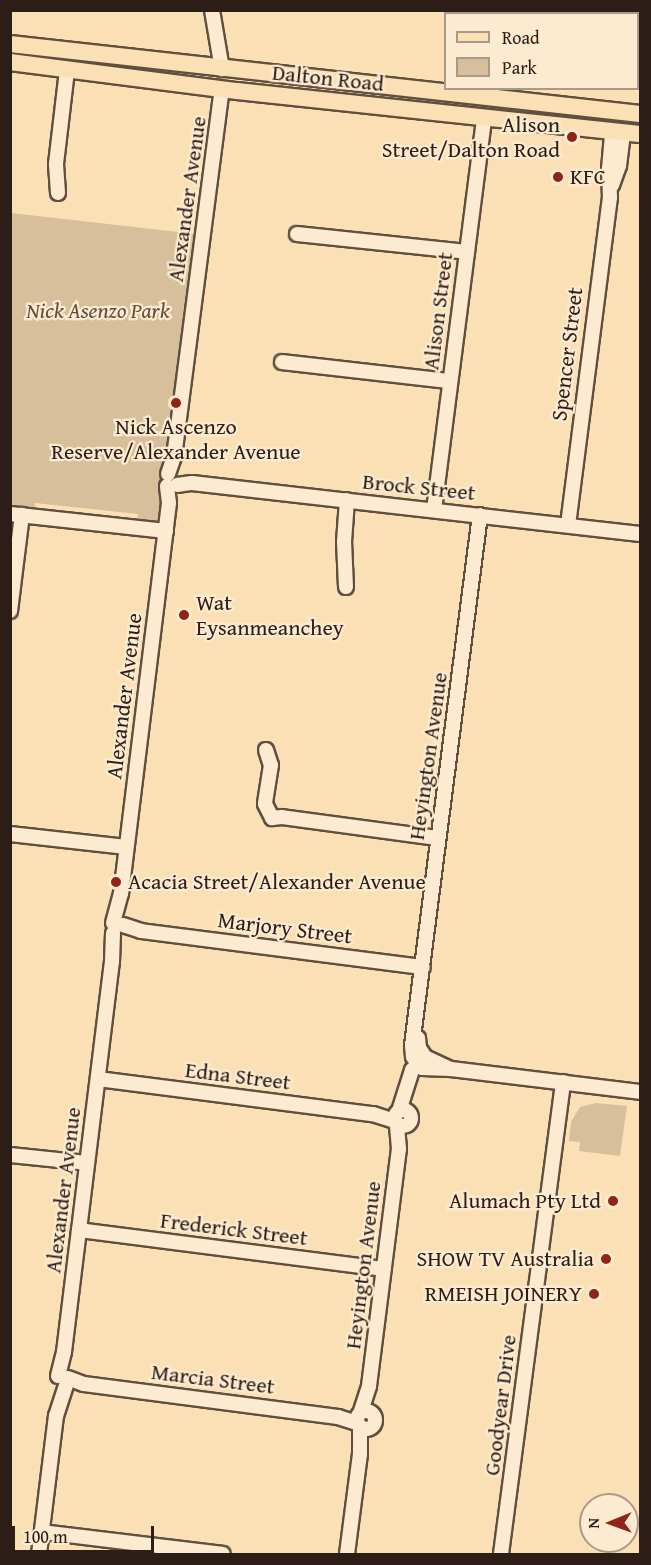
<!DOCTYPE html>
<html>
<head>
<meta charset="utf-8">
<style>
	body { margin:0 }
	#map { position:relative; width:651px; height:1565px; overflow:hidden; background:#fbe0b6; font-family:"Gentium Book Plus",serif }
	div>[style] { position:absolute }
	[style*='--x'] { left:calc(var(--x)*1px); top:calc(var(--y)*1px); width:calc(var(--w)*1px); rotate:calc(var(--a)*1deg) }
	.green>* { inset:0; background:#d8bf9b }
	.roads { filter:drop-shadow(2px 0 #604e3f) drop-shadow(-2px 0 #604e3f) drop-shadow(0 2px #604e3f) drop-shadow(0 -2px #604e3f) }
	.minor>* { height:14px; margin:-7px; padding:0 7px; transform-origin:7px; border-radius:7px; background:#fcebd0 }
	.minor>.ring { margin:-7px; padding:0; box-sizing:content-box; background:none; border:14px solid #fcebd0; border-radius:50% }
	.major>* { height:16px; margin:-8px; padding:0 8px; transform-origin:8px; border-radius:8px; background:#fbe0b6 }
	.dots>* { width:16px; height:16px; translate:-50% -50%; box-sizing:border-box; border:3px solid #fcebd0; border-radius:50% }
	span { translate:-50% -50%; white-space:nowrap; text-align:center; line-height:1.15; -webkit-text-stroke:4.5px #fcebd0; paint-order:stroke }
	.street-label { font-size:22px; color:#2c1d17 }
	.poi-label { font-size:22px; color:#2c1d17 }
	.right { translate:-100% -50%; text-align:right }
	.left { translate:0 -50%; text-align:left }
	.park-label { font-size:22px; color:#604e3f; font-style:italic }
	.frame { position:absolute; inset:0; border:12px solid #2c1d17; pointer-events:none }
	.legend { position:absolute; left:444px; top:12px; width:195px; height:78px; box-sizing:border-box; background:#fcebd0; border:2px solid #a99986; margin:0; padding:8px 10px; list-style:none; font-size:18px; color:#2c1d17 }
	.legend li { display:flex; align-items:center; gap:12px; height:30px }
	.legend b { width:30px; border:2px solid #a99986 }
	.north { position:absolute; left:579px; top:1493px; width:60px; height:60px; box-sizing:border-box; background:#fcebd0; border:2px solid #a99986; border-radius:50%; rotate:269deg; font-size:16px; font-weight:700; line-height:24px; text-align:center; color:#2c1d17 }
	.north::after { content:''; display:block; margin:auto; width:21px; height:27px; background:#8f2418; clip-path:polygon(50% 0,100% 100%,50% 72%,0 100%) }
	.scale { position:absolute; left:12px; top:1526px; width:142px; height:27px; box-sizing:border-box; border:3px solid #2c1d17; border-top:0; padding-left:8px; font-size:18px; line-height:21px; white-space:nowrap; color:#2c1d17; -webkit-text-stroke:4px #fcebd0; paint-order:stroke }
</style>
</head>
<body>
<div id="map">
	<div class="green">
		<div style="clip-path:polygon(11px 213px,196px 234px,157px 525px,137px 522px,138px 514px,35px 503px,34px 511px,11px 508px)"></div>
		<div style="clip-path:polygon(596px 1103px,627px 1106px,620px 1156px,579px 1151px,580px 1142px,569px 1141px,571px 1122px,580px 1107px)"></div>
	</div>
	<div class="roads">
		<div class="minor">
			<div style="--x:212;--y:10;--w:60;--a:80.4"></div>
			<div style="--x:546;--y:14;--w:4;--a:-76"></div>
			<div style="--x:638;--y:33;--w:2;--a:-27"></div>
			<div style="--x:612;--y:185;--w:20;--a:-70"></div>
			<div style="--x:619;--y:166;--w:33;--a:-83"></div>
			<div style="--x:58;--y:193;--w:29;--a:-94"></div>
			<div style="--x:56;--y:164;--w:95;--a:-83.3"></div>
			<div style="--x:297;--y:234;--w:171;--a:6"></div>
			<div style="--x:282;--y:362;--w:169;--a:6.5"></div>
			<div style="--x:168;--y:474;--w:18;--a:-71"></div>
			<div style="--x:174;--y:457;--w:371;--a:-82.6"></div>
			<div style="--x:177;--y:485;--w:15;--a:-8"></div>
			<div style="--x:192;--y:483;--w:451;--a:6.5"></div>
			<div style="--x:434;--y:510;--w:394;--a:-82.7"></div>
			<div style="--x:10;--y:514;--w:157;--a:6.2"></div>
			<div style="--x:568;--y:525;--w:330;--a:-82.7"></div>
			<div style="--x:610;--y:198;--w:29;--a:-92"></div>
			<div style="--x:609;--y:169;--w:37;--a:-85"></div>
			<div style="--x:346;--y:587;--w:45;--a:-92.5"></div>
			<div style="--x:344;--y:542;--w:42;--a:-85.9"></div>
			<div style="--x:10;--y:611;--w:97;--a:-82.9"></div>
			<div style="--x:266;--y:750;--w:16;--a:72"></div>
			<div style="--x:271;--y:765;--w:39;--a:99"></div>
			<div style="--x:265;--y:804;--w:16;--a:63"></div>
			<div style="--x:272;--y:818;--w:10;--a:-6"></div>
			<div style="--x:282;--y:817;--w:157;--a:7.7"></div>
			<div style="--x:10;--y:834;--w:117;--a:6.4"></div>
			<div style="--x:113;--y:923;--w:30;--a:-75"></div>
			<div style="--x:121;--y:894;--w:394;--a:-83"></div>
			<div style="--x:169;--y:503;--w:17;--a:-97"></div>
			<div style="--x:123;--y:925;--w:19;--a:18"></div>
			<div style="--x:141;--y:931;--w:284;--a:7.3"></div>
			<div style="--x:418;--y:1038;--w:10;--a:84"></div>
			<div style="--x:419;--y:1048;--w:11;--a:56"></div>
			<div style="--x:425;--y:1057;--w:29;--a:25"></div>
			<div style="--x:451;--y:1069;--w:190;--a:6.9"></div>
			<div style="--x:451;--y:1069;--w:29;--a:-178"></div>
			<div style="--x:422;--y:1068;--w:14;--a:-129"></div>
			<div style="--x:413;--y:1057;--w:12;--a:-95"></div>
			<div style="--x:412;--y:1045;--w:534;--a:-82.69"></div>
			<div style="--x:98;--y:1079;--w:277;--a:7.3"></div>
			<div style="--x:373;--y:1114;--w:23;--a:18"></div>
			<div class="ring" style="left:395px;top:1110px;width:2px;height:2px"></div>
			<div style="--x:399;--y:1111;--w:43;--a:-72.4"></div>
			<div style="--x:412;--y:1070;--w:17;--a:-45"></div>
			<div style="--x:10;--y:1155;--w:77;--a:5.9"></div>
			<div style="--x:79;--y:1230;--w:307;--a:7.3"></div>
			<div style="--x:58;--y:1376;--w:25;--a:-76"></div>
			<div style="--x:64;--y:1352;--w:123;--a:-83"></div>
			<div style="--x:79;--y:1230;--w:270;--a:-83"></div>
			<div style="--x:112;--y:962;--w:29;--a:-88"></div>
			<div style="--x:68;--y:1378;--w:17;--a:21"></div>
			<div style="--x:84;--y:1384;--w:256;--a:7.4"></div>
			<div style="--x:338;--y:1417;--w:20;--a:18"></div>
			<div class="ring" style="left:357px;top:1411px;width:4px;height:4px"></div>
			<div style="--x:361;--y:1411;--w:26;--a:-72"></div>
			<div style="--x:369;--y:1386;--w:239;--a:-82.8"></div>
			<div style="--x:399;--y:1149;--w:25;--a:-95"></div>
			<div style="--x:42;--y:1532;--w:182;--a:6.9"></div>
			<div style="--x:39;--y:1554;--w:139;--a:-83"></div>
			<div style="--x:56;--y:1416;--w:32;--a:-72"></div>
			<div style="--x:347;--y:1554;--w:101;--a:-82.6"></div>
			<div style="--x:360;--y:1454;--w:28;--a:-90"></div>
			<div style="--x:501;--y:1554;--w:476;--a:-82.5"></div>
		</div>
		<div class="major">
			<div style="--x:10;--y:44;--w:634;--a:6.34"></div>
			<div style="--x:10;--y:62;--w:229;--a:7.3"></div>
			<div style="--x:237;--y:91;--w:405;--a:6.1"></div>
		</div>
	</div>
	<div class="dots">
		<div style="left:572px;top:137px;background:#8f2418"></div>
		<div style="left:558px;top:177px;background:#8f2418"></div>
		<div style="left:176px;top:403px;background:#8f2418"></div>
		<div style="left:184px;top:615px;background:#8f2418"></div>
		<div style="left:116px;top:882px;background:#8f2418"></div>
		<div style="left:613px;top:1201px;background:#8f2418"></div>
		<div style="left:606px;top:1259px;background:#8f2418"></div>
		<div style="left:594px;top:1294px;background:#8f2418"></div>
	</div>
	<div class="street-label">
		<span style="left:328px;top:78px;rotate:6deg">Dalton Road</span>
		<span style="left:187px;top:199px;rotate:-82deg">Alexander Avenue</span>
		<span style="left:438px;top:311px;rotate:-83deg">Alison Street</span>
		<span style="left:567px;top:354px;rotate:-83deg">Spencer Street</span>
		<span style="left:419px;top:487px;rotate:6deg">Brock Street</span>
		<span style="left:124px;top:696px;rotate:-83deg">Alexander Avenue</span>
		<span style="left:428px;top:756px;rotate:-82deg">Heyington Avenue</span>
		<span style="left:285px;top:928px;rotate:7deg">Marjory Street</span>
		<span style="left:238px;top:1076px;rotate:7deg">Edna Street</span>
		<span style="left:63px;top:1190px;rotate:-83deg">Alexander Avenue</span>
		<span style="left:234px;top:1229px;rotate:7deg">Frederick Street</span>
		<span style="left:363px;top:1265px;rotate:-83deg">Heyington Avenue</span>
		<span style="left:213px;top:1379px;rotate:7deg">Marcia Street</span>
		<span style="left:500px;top:1405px;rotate:-83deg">Goodyear Drive</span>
	</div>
	<div class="poi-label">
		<span class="right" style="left:560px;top:137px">Alison<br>Street/Dalton Road</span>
		<span class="left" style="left:570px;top:177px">KFC</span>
		<span style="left:176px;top:439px">Nick Ascenzo<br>Reserve/Alexander Avenue</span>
		<span class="left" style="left:196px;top:615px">Wat<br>Eysanmeanchey</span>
		<span class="left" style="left:128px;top:882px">Acacia Street/Alexander Avenue</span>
		<span class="right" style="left:601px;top:1201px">Alumach Pty Ltd</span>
		<span class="right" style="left:594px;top:1259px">SHOW TV Australia</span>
		<span class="right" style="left:582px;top:1294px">RMEISH JOINERY</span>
	</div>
	<div class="park-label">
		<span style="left:98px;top:311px">Nick Asenzo Park</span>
	</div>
	<div class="frame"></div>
	<ul class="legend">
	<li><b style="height:8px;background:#fbe0b6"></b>Road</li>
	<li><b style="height:16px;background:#d8bf9b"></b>Park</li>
	</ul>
	<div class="north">N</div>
	<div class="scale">100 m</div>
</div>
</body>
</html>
